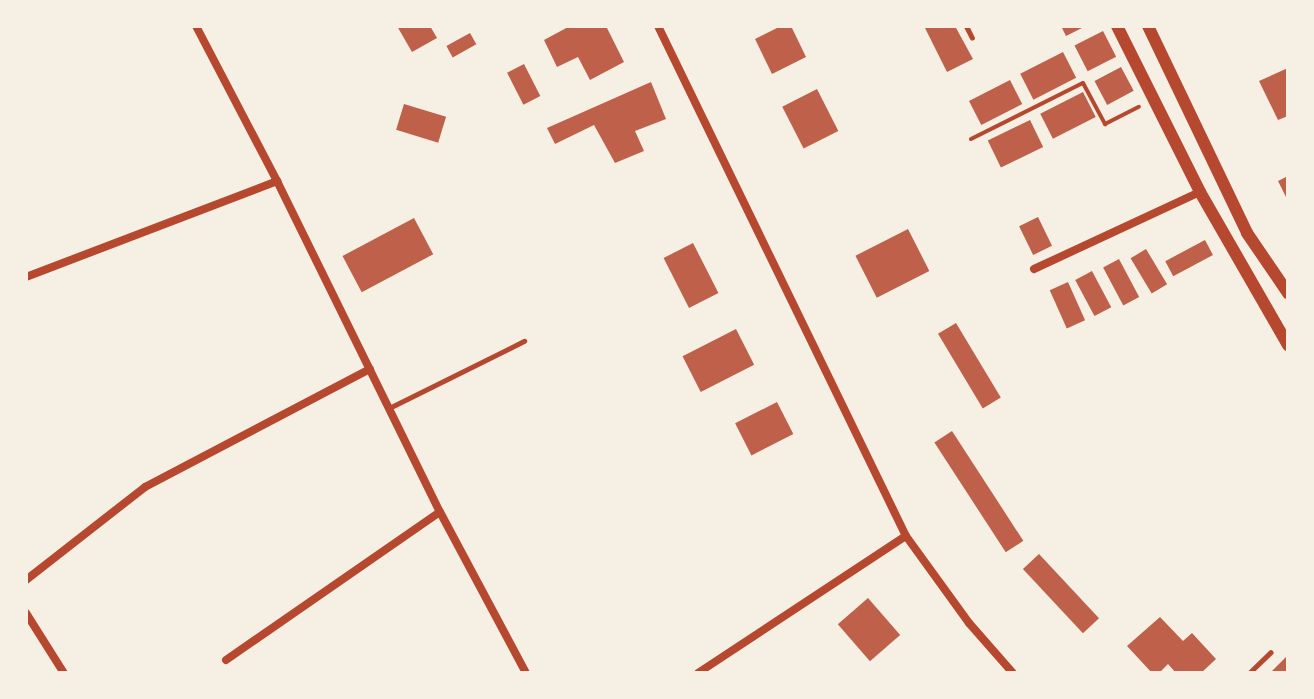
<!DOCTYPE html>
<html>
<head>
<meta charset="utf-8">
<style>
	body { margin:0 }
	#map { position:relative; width:1314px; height:699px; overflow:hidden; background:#f6efe4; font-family:"Public Sans",sans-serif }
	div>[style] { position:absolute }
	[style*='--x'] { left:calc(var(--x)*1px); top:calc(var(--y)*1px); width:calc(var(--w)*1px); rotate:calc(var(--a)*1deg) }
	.building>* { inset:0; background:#bf614a; transform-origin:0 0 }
	.path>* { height:4px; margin:-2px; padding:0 2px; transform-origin:2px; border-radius:2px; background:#b5482f }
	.service>* { height:5px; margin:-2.5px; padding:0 2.5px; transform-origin:2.5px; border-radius:2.5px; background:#b5482f }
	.minor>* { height:8px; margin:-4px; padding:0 4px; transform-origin:4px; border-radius:4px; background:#b5482f }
	.tertiary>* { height:12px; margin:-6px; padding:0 6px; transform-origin:6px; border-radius:6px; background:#b5482f }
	span { translate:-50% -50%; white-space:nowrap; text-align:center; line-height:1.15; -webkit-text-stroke:7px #f6efe4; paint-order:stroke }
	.frame { position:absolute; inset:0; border:28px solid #f6efe4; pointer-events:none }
</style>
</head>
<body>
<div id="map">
	<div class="building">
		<div style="clip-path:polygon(397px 26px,430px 26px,437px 38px,412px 52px)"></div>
		<div style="clip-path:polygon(570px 26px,606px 26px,624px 62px,590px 80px,578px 57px,557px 67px,544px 40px)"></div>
		<div style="clip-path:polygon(781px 26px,791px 26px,806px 57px,772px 74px,755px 39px)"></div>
		<div style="clip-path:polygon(924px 26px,955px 26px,973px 59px,947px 72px)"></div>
		<div style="clip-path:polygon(1061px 26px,1086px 26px,1066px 36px)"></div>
		<div style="left:1103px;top:31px;width:29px;height:32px;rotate:63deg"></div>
		<div style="left:470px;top:33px;width:13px;height:27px;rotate:61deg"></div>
		<div style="left:1063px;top:52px;width:29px;height:48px;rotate:63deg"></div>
		<div style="left:524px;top:64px;width:36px;height:19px;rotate:63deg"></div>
		<div style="left:1121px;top:67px;width:27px;height:30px;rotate:62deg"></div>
		<div style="clip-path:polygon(1288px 68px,1288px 116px,1278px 120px,1259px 81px)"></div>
		<div style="left:1010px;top:80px;width:27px;height:46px;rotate:63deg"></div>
		<div style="clip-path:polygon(651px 82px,666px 119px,635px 131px,644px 151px,615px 163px,594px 125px,555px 144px,547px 128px)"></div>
		<div style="left:817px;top:89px;width:47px;height:39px;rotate:63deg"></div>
		<div style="left:1083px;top:92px;width:28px;height:48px;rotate:63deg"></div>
		<div style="left:404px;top:104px;width:44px;height:27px;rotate:17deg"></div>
		<div style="left:1030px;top:120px;width:30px;height:47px;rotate:64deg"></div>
		<div style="clip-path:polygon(1288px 176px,1288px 201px,1278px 181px)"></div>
		<div style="left:1038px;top:217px;width:32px;height:21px;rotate:64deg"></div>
		<div style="left:414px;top:218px;width:41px;height:81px;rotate:62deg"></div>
		<div style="left:908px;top:229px;width:47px;height:59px;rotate:63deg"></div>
		<div style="left:1205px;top:240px;width:17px;height:45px;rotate:62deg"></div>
		<div style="left:693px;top:243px;width:56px;height:33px;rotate:63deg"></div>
		<div style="left:1146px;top:249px;width:41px;height:18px;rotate:59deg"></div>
		<div style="left:1119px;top:259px;width:43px;height:18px;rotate:62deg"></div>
		<div style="left:1092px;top:271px;width:41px;height:19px;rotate:62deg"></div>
		<div style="left:1068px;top:282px;width:42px;height:20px;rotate:66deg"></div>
		<div style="left:956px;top:323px;width:87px;height:21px;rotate:59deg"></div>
		<div style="left:736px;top:329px;width:40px;height:60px;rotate:63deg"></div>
		<div style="left:777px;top:402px;width:36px;height:47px;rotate:63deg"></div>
		<div style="left:952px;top:431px;width:131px;height:21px;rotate:57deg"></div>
		<div style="left:1039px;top:554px;width:88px;height:22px;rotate:47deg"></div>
		<div style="left:868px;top:598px;width:49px;height:40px;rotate:49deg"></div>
		<div style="clip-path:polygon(1160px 617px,1183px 641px,1192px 633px,1216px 659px,1201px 673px,1176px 673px,1168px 664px,1159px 673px,1152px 673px,1127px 646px)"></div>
		<div style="clip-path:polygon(1288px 655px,1288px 673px,1270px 673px)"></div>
	</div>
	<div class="path">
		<div style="--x:971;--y:139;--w:125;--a:-26.6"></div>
		<div style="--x:1083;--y:83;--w:47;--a:61.8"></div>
		<div style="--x:1105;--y:124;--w:38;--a:-27"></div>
	</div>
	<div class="service">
		<div style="--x:966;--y:26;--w:13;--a:63"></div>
		<div style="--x:389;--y:408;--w:151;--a:-26.4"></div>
		<div style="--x:1249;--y:673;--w:30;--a:-44"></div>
	</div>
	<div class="minor">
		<div style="--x:196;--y:26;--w:175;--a:62.4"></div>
		<div style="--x:277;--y:181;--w:369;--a:63.8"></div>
		<div style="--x:440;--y:512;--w:183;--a:61.9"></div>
		<div style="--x:658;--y:26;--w:567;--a:64.07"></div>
		<div style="--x:906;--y:536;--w:107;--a:54.1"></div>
		<div style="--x:969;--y:623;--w:67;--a:48.7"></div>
		<div style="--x:1034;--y:269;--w:183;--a:-24.9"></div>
		<div style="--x:26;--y:277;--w:269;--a:-20.9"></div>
		<div style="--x:26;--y:580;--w:151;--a:-38"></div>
		<div style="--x:145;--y:487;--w:254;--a:-27.7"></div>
		<div style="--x:26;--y:613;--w:71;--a:57.7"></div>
		<div style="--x:226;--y:660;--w:260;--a:-34.7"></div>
		<div style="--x:698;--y:673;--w:249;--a:-33.4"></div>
	</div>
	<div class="tertiary">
		<div style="--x:1117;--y:26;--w:186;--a:63.4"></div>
		<div style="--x:1200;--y:192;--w:177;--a:60.1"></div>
		<div style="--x:1148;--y:26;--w:229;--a:64.4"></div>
		<div style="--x:1247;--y:233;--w:73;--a:55.7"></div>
	</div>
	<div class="frame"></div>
</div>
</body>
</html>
